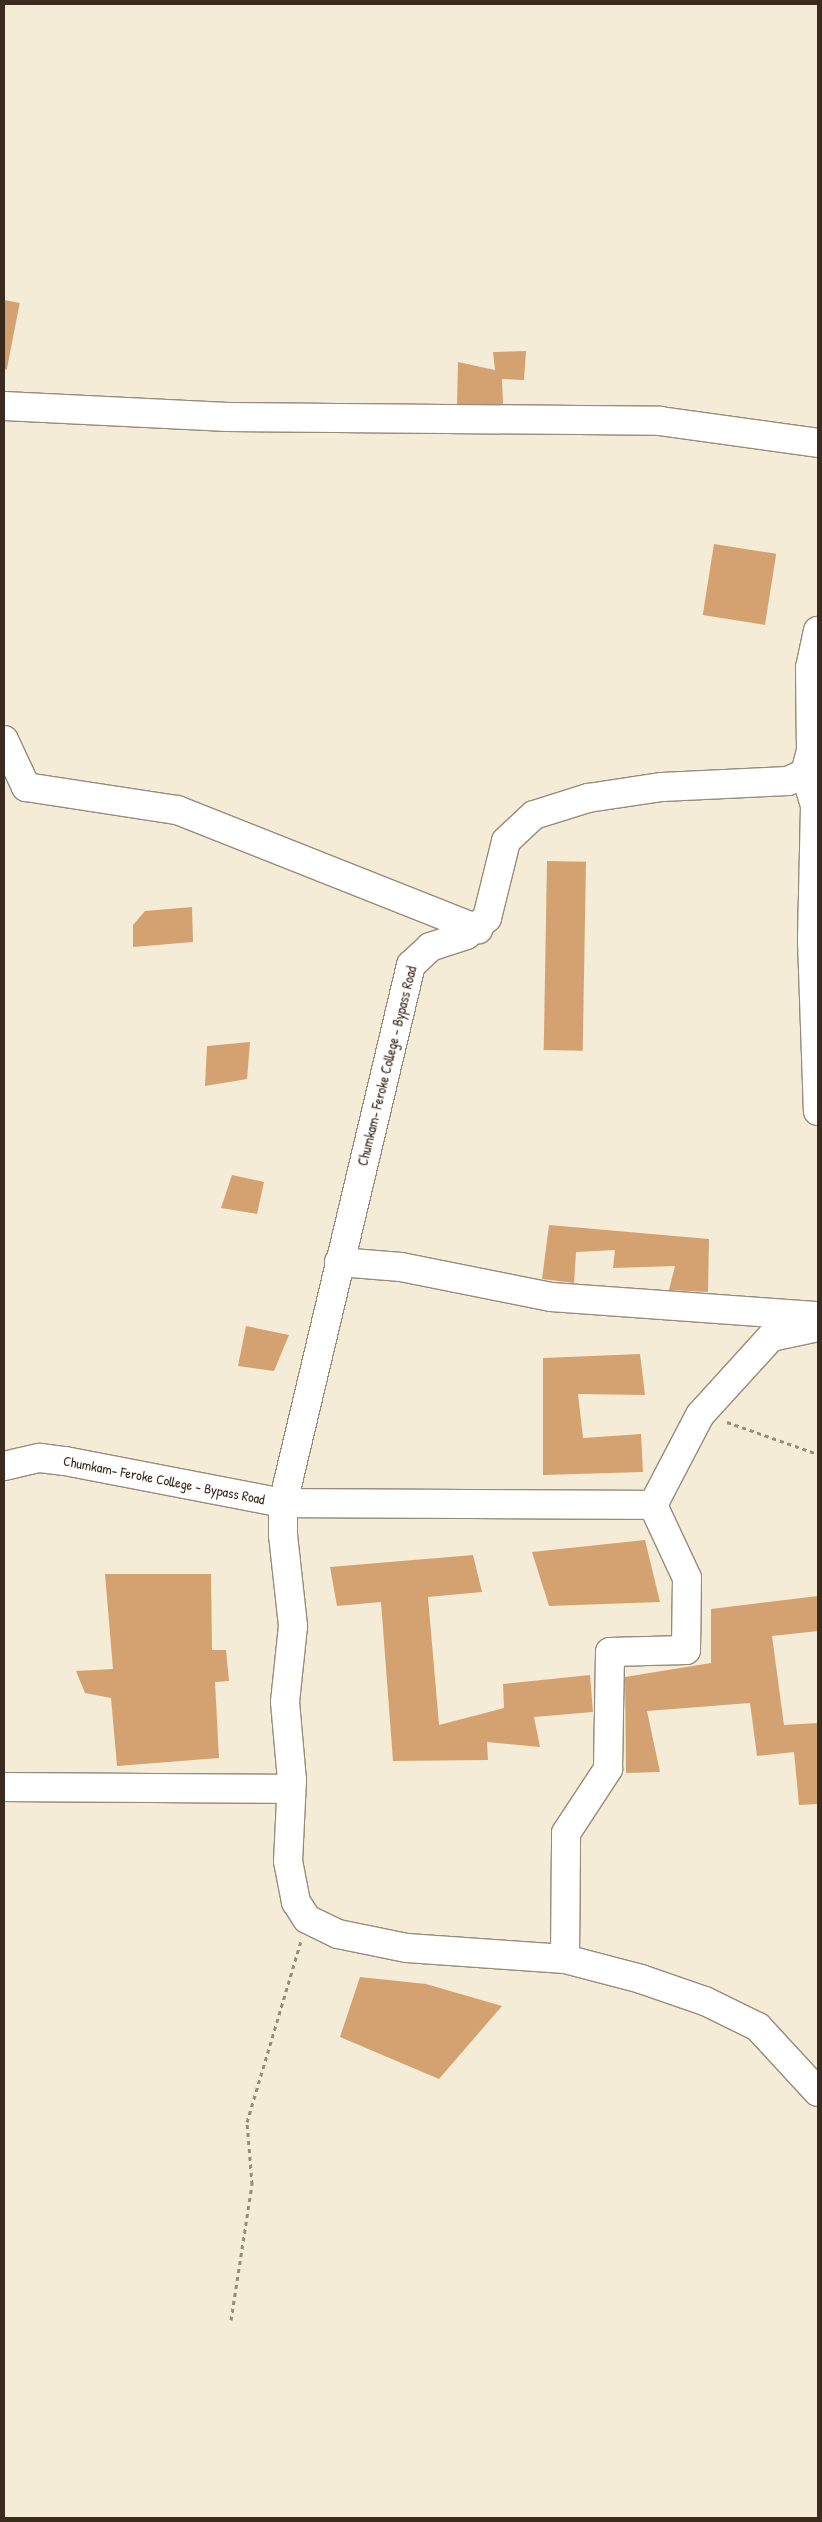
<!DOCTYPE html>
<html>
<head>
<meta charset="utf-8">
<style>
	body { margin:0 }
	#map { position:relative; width:822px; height:2522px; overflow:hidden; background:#f4ecd7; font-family:"Patrick Hand",sans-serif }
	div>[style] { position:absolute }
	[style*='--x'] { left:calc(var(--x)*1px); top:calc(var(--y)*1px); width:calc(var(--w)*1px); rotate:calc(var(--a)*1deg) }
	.building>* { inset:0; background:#d4a270; transform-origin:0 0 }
	.path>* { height:3px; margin-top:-1.5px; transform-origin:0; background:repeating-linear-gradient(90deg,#988b7a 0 4px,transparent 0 8px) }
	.roads { filter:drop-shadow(1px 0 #988b7a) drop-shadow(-1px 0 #988b7a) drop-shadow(0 1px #988b7a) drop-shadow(0 -1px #988b7a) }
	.minor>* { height:28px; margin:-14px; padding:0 14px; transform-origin:14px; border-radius:14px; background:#fff }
	.major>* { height:28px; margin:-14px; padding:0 14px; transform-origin:14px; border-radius:14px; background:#fff }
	span { translate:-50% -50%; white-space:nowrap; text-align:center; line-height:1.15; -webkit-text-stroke:4px #fff; paint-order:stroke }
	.street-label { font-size:14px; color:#3b2a1e }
	.frame { position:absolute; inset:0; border:5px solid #3b2a1e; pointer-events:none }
</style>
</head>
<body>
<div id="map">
	<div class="building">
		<div style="left:4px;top:300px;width:16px;height:68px;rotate:11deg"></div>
		<div style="clip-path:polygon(526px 351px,524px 380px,502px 379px,503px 404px,457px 404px,458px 362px,495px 370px,493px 352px)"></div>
		<div style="left:714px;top:544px;width:63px;height:72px;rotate:9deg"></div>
		<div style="left:547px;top:861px;width:39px;height:189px;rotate:1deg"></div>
		<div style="clip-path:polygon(192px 907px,193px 942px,133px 947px,133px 925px,145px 911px)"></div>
		<div style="clip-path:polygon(250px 1042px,247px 1079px,205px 1086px,207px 1046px)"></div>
		<div style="clip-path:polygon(232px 1175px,264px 1182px,257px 1214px,221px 1208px)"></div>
		<div style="clip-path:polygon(549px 1225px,709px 1239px,708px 1292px,669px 1290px,675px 1266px,613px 1268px,615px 1250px,576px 1252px,574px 1283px,542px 1279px)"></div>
		<div style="clip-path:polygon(246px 1326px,289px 1335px,274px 1371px,238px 1366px)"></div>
		<div style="clip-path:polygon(640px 1354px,645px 1395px,578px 1394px,583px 1438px,641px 1434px,643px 1472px,543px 1475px,543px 1358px)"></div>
		<div style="clip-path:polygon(645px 1540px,660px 1602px,549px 1606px,532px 1552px)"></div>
		<div style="clip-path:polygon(473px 1555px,482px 1592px,428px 1597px,439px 1725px,504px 1708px,503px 1684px,590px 1675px,593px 1712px,534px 1717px,540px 1747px,487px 1742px,488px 1760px,393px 1761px,381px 1602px,337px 1606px,330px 1567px)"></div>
		<div style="clip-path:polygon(105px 1574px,211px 1574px,212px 1650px,226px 1650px,229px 1681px,215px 1682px,219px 1758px,117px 1766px,111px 1698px,85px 1693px,76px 1671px,113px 1669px)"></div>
		<div style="clip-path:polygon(818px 1596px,818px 1631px,772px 1636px,784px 1725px,818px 1723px,818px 1804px,799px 1805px,794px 1752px,757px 1756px,750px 1703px,647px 1711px,660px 1772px,626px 1773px,625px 1677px,711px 1663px,711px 1609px)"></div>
		<div style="clip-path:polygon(360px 1977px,426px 1984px,502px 2006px,439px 2079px,340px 2037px)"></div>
	</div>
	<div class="path">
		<div style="--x:727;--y:1422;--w:96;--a:19.4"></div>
		<div style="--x:231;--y:2320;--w:138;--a:-81.2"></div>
		<div style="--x:252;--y:2184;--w:62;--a:-94.6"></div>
		<div style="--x:247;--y:2122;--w:189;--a:-73.4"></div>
	</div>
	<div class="roads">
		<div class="minor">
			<div style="--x:4;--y:406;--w:224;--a:2.8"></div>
			<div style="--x:228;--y:417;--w:432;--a:0.5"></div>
			<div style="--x:660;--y:421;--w:160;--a:7.9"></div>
			<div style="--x:4;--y:740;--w:52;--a:64.9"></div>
			<div style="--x:26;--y:787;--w:153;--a:8.7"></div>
			<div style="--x:177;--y:810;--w:324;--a:21.6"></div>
			<div style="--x:818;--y:773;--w:13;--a:180"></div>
			<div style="--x:805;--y:773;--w:34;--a:73"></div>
			<div style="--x:815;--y:806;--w:135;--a:91.3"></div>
			<div style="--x:812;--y:941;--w:170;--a:88"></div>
			<div style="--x:339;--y:1262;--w:62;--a:4.6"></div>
			<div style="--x:401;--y:1267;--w:153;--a:11.3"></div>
			<div style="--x:551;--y:1297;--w:268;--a:4.1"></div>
			<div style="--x:818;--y:1327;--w:48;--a:168"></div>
			<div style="--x:771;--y:1337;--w:105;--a:132.3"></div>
			<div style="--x:700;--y:1415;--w:102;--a:117.6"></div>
			<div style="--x:653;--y:1505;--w:370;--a:-179.7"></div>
			<div style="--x:283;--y:1503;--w:32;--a:90"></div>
			<div style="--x:283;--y:1535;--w:92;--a:83.7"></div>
			<div style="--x:293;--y:1626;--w:76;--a:96"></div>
			<div style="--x:285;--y:1702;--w:78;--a:84.9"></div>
			<div style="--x:292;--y:1780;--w:81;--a:92.8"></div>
			<div style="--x:288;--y:1861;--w:42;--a:79"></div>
			<div style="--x:296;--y:1902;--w:20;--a:57"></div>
			<div style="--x:307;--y:1919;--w:34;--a:26"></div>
			<div style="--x:338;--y:1934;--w:70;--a:11.5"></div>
			<div style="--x:407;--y:1948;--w:158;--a:4"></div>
			<div style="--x:565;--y:1959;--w:79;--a:14.7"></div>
			<div style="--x:641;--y:1979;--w:68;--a:19"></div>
			<div style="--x:705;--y:2001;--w:59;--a:26.1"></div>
			<div style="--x:758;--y:2027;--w:88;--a:47.3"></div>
			<div style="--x:4;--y:1787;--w:287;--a:0.4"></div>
			<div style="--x:565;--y:1959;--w:126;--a:-89.5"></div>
			<div style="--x:566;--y:1833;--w:77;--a:-56.7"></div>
			<div style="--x:608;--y:1769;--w:117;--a:-89"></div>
			<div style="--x:610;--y:1652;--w:76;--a:-1.5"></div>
			<div style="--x:686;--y:1650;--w:72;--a:-89.2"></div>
			<div style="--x:687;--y:1578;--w:81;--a:-115"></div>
		</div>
		<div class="major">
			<div style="--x:4;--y:1466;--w:37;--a:-13"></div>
			<div style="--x:40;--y:1458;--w:25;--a:7"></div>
			<div style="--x:65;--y:1461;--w:222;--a:10.9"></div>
			<div style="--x:283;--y:1503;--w:553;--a:-76.62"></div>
			<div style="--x:411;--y:965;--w:26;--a:-43"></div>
			<div style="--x:430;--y:947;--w:38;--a:-18"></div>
			<div style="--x:466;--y:935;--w:27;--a:-39"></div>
			<div style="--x:487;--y:918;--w:79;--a:-76.1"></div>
			<div style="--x:506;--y:841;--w:38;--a:-43"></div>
			<div style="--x:534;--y:815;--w:57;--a:-17.5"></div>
			<div style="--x:588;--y:798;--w:75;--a:-8.5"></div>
			<div style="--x:662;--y:787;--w:126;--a:-2.7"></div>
			<div style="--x:788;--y:781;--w:19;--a:-25"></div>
			<div style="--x:805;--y:773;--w:23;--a:-75"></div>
			<div style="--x:811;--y:751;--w:83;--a:-90.7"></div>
			<div style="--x:810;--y:668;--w:38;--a:-78"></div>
		</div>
	</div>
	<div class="street-label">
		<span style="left:387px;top:1066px;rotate:-76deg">Chumkam- Feroke College - Bypass Road</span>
		<span style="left:164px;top:1480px;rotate:11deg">Chumkam- Feroke College - Bypass Road</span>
	</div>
	<div class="frame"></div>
</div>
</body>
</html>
